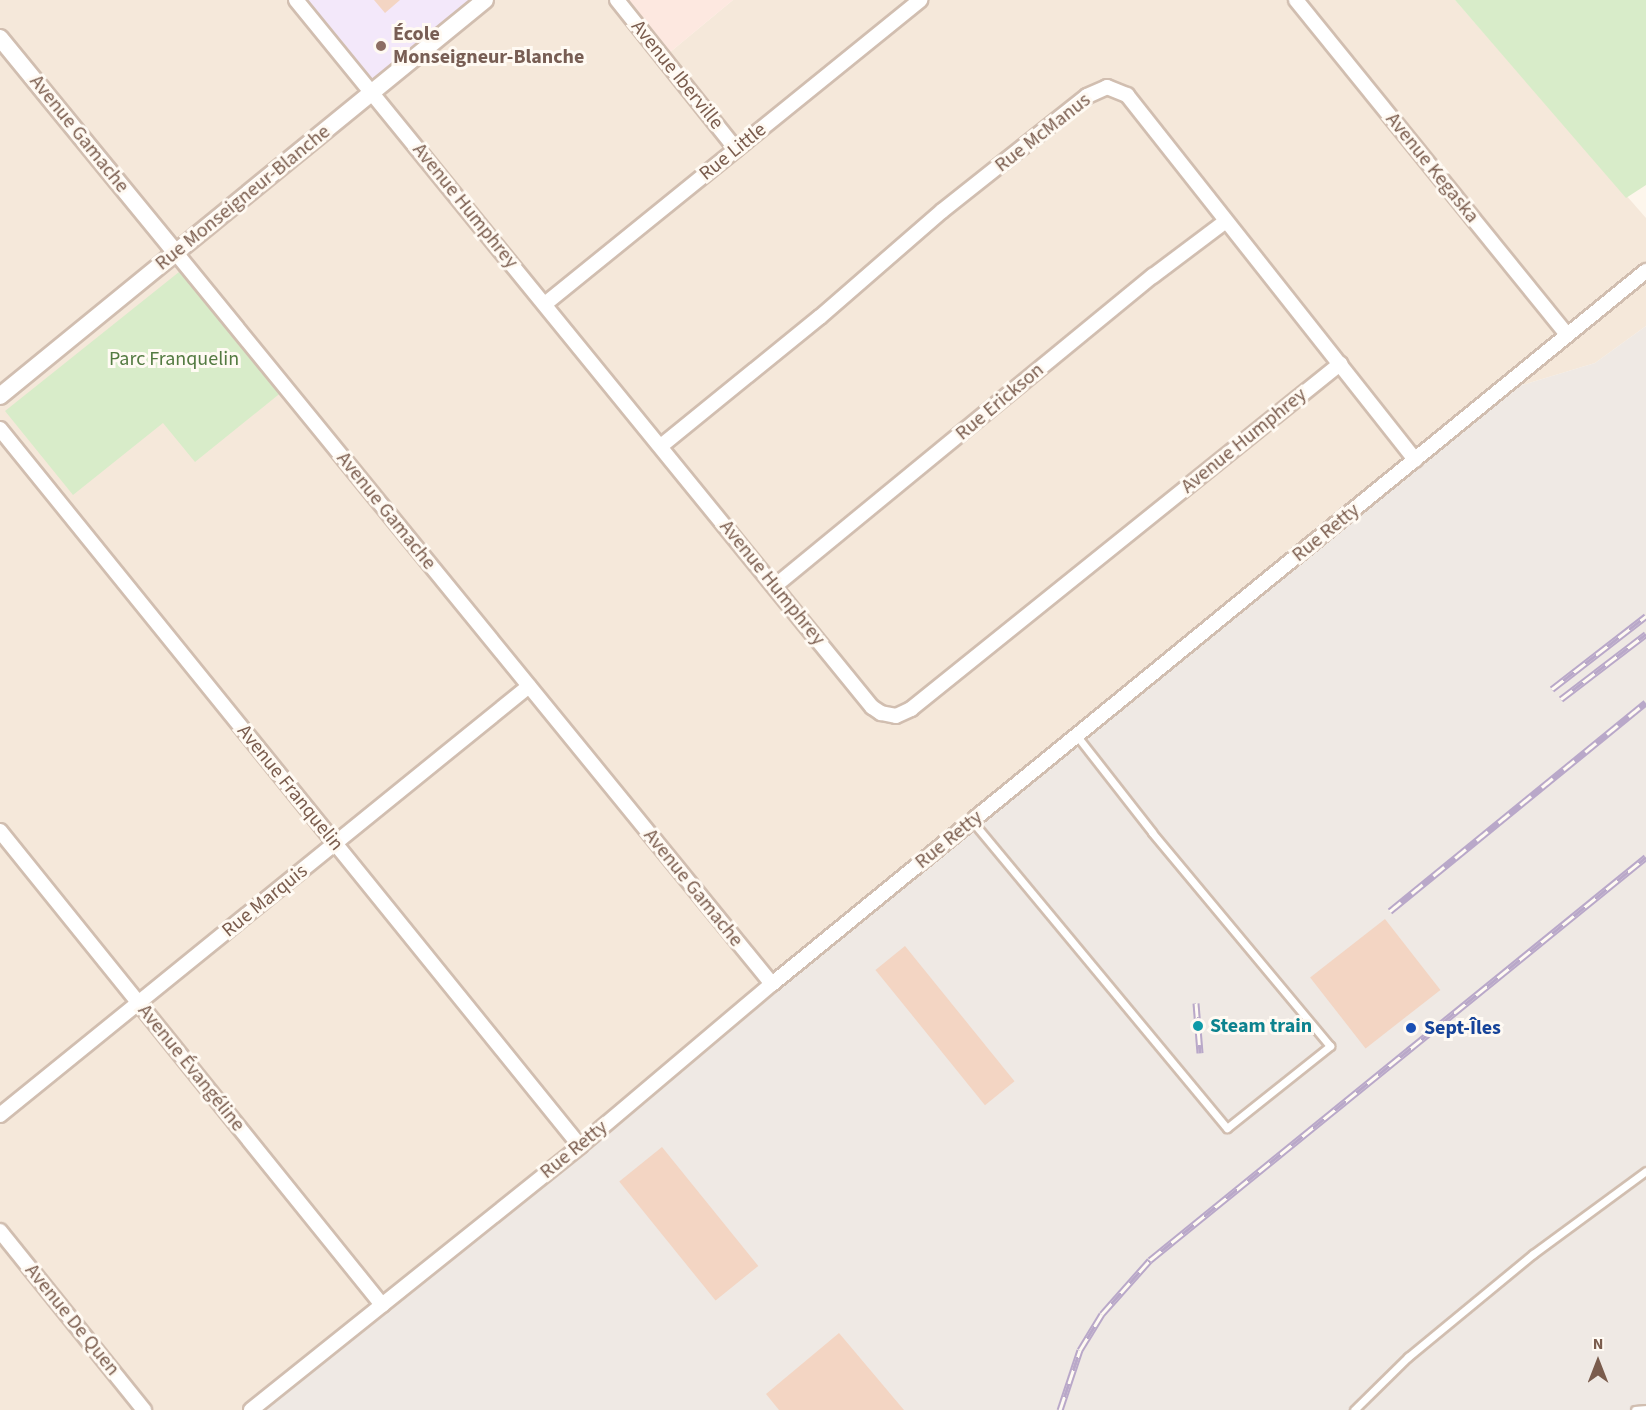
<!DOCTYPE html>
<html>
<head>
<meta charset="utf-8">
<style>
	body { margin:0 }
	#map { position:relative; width:1646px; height:1410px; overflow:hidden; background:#fdf6ec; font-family:"Source Sans 3",sans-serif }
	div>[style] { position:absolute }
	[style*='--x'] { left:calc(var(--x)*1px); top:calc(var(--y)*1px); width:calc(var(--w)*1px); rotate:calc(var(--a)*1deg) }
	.residential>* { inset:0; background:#f5e8da }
	.commercial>* { inset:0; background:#fde8e0 }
	.industrial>* { inset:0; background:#efe9e4 }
	.education>* { inset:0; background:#f3e8fa }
	.green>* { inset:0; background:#d8ecc9 }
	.building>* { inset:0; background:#f3d5c3; transform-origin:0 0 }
	.roads { filter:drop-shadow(2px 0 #d1beb0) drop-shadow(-2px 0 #d1beb0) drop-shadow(0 2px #d1beb0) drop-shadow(0 -2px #d1beb0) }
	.service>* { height:7px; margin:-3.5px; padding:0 3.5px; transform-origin:3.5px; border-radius:3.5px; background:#fff }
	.minor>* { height:14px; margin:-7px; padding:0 7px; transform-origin:7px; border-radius:7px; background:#fff }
	.tertiary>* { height:16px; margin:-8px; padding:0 8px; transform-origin:8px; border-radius:8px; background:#fff }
	.rail>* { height:7px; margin-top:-3.5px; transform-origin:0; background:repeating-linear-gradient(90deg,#fffaf3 0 14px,#b9a8c9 0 28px); box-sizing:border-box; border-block:2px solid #b9a8c9 }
	.dots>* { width:16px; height:16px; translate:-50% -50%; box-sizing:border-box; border:3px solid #fffaf3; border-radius:50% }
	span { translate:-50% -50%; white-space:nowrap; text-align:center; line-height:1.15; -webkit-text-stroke:6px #fffaf3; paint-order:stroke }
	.education-label { font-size:20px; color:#785e54; font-weight:700 }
	.left { translate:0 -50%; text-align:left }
	.street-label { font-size:20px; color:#7a5c4d }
	.park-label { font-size:20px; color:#537a41 }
	.culture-label { font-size:20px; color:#0d838f; font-weight:700 }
	.transit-label { font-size:20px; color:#164399; font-weight:700 }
	.north { position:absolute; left:1568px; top:1332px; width:60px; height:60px; -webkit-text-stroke:4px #fffaf3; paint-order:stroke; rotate:0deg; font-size:16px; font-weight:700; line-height:24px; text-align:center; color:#7a5c4d }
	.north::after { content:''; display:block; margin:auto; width:21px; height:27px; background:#7a5c4d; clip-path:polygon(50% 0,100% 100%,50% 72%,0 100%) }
</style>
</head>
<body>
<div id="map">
	<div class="residential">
		<div style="clip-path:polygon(0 0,617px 0,663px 58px,733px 0,1455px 0,1646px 218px,1646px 326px,1595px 363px,1499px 392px,252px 1410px,0 1410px)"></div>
	</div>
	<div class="commercial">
		<div style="clip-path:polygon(617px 0,733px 0,663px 58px)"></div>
	</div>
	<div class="industrial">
		<div style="clip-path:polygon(1646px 326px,1646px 1410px,251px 1410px,1499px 392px,1595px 363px)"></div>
	</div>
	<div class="education">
		<div style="clip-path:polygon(296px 0,485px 0,372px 93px)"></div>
	</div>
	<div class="green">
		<div style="clip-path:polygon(1455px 0,1646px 0,1646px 185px,1626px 198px)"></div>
		<div style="clip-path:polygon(184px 268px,283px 391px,195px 462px,163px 423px,73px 495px,5px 411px)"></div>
	</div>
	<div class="building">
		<div style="clip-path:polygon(374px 0,400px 0,385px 13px)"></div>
		<div style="left:1385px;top:919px;width:90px;height:95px;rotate:52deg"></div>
		<div style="left:905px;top:946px;width:174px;height:38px;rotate:51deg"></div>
		<div style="left:662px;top:1147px;width:153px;height:55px;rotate:51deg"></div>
		<div style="clip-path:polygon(839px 1333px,904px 1410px,779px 1410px,766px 1394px)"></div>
	</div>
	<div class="roads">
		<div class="service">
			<div style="--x:972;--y:821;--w:399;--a:50.3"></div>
			<div style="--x:1227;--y:1128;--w:132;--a:-38.5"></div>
			<div style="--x:1330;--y:1046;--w:278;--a:-129.8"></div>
			<div style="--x:1152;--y:832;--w:122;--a:-128"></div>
			<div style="--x:1354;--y:1410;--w:76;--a:-44.5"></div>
			<div style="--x:1408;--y:1357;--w:162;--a:-39.5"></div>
			<div style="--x:1533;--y:1254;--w:140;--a:-36.3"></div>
			<div style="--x:1635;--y:1410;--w:11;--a:-5"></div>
		</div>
		<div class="minor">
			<div style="--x:296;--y:0;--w:912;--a:50.83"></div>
			<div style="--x:872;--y:707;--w:11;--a:34"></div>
			<div style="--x:881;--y:713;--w:15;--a:11"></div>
			<div style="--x:896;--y:716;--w:17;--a:-25"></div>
			<div style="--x:911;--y:709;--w:551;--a:-38.81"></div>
			<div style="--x:617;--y:0;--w:191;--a:51.4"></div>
			<div style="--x:1296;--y:0;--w:431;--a:51"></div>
			<div style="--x:176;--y:253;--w:943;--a:50.81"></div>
			<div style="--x:545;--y:304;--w:483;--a:-39"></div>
			<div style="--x:0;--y:429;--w:922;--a:51.03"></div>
			<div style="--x:661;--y:446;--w:205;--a:-39.1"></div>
			<div style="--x:820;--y:317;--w:162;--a:-41"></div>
			<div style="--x:942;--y:211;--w:185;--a:-38.4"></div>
			<div style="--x:1087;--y:96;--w:22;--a:-24"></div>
			<div style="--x:1107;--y:87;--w:22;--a:22"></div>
			<div style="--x:1127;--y:95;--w:465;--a:51.7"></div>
			<div style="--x:775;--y:586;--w:489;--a:-39.4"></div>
			<div style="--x:1153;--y:276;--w:91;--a:-37"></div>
			<div style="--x:0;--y:831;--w:609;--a:51.13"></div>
			<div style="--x:0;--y:1115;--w:681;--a:-39.04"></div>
			<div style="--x:0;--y:1231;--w:230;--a:51.2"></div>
			<div style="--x:251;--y:1410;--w:422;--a:-38.7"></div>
			<div style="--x:580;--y:1146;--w:251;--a:-40.2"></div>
			<div style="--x:772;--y:984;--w:1128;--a:-39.21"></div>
		</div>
		<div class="tertiary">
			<div style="--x:0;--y:38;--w:278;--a:50.7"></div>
			<div style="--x:0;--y:396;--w:626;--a:-39.23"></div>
		</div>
	</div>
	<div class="rail">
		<div style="--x:1552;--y:689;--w:119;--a:-37.8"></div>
		<div style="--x:1561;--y:699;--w:107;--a:-37.4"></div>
		<div style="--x:1390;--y:911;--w:330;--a:-39.2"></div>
		<div style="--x:1196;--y:1003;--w:50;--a:85.4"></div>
		<div style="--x:1060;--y:1410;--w:63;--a:-71.6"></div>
		<div style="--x:1080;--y:1350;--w:42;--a:-58.6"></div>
		<div style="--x:1102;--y:1314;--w:72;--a:-48.4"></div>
		<div style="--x:1150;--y:1260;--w:639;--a:-39.09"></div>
	</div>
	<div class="dots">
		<div style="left:381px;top:46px;background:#8d6e63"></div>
		<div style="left:1198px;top:1026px;background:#0f9aa8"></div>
		<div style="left:1411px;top:1028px;background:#1a4fb4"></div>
	</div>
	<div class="education-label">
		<span class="left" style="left:393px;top:46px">École<br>Monseigneur-Blanche</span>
	</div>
	<div class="street-label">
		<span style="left:677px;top:75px;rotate:51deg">Avenue Iberville</span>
		<span style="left:1043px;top:133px;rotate:-38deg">Rue McManus</span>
		<span style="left:79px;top:134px;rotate:51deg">Avenue Gamache</span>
		<span style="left:733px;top:152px;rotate:-39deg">Rue Little</span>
		<span style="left:1432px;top:168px;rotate:51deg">Avenue Kegaska</span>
		<span style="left:243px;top:198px;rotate:-39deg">Rue Monseigneur-Blanche</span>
		<span style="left:465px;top:206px;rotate:51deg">Avenue Humphrey</span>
		<span style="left:1000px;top:402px;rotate:-40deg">Rue Erickson</span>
		<span style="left:1244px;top:441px;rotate:-39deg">Avenue Humphrey</span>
		<span style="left:386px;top:511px;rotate:51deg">Avenue Gamache</span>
		<span style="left:1326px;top:533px;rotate:-39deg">Rue Retty</span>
		<span style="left:772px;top:583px;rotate:51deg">Avenue Humphrey</span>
		<span style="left:290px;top:788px;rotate:51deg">Avenue Franquelin</span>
		<span style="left:949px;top:840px;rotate:-39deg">Rue Retty</span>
		<span style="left:693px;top:888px;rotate:51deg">Avenue Gamache</span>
		<span style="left:265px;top:901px;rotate:-39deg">Rue Marquis</span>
		<span style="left:191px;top:1068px;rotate:51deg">Avenue Évangéline</span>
		<span style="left:574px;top:1150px;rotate:-39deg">Rue Retty</span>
		<span style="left:72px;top:1320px;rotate:51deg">Avenue De Quen</span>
	</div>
	<div class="park-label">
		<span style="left:174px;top:359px">Parc Franquelin</span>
	</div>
	<div class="culture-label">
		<span class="left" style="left:1210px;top:1026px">Steam train</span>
	</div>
	<div class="transit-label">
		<span class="left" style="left:1424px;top:1028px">Sept-Îles</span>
	</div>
	<div class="north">N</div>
</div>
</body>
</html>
